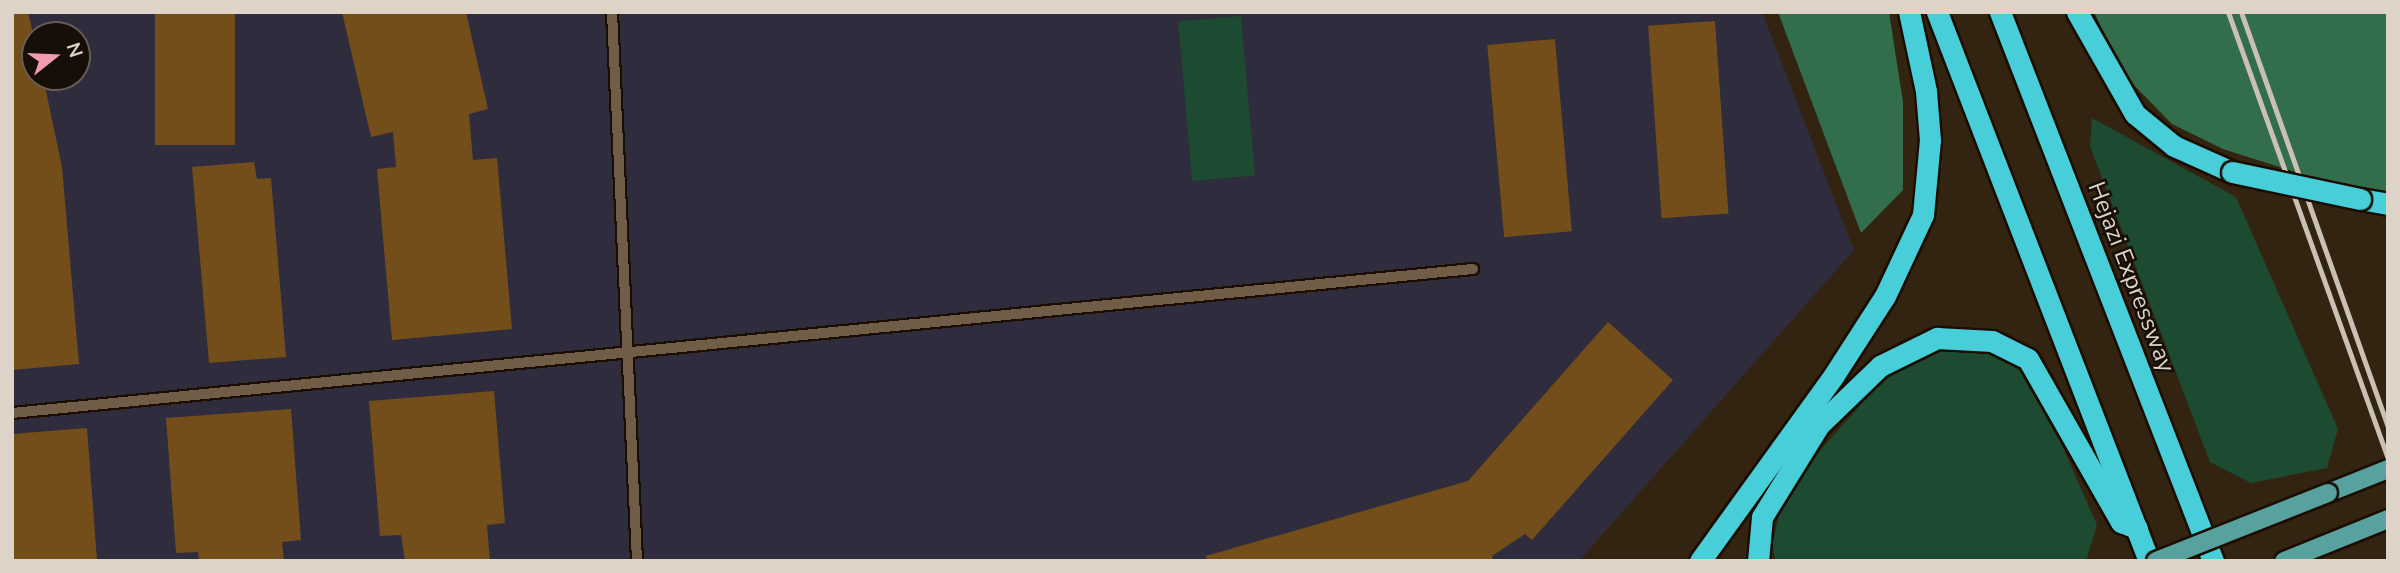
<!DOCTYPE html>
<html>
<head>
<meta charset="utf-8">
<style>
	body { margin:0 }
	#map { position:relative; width:2400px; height:573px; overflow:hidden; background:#332411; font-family:"Nunito Sans",sans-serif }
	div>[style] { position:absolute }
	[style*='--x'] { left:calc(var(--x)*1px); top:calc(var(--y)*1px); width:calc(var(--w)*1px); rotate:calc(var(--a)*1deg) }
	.commercial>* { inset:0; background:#2f2c3d }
	.green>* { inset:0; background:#1c4b31; transform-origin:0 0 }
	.forest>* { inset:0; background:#336e4c }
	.building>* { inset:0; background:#734e1a; transform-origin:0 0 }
	.roads { filter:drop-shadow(2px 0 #1b0d00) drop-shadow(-2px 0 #1b0d00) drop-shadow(0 2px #1b0d00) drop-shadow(0 -2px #1b0d00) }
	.lane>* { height:10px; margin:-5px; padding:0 5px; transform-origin:5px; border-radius:5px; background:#6f5d48 }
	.primary>* { height:18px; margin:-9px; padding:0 9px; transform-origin:9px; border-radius:9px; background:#57a19f }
	.highway>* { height:21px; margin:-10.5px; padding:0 10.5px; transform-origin:10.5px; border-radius:10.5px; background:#47ced9 }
	.rail>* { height:5px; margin:-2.5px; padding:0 2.5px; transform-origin:2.5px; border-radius:2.5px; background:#cbc0b4 }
	.bridges { filter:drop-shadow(2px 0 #1b0d00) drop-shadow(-2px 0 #1b0d00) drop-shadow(0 2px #1b0d00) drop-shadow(0 -2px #1b0d00) }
	.primary-bridge>* { height:18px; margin:-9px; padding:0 9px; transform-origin:9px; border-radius:9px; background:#57a19f }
	.highway-bridge>* { height:21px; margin:-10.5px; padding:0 10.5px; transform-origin:10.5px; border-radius:10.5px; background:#47ced9 }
	span { translate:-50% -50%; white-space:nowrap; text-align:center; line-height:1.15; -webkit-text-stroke:5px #160f07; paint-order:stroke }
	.street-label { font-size:24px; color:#ddd3c7 }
	.frame { position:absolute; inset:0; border:14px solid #ddd3c7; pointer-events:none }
	.north { position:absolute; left:21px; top:21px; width:70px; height:70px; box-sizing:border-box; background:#160f07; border:2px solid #665d54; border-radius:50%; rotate:72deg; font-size:19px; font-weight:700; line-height:28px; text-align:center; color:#ddd3c7 }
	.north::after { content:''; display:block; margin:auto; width:24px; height:32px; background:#f19ab2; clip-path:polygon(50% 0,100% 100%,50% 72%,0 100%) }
</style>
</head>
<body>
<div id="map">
	<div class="commercial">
		<div style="clip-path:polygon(evenodd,12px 12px,1762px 12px,1854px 250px,1579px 561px,12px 561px,12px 12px,35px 35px,77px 35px,77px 77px,35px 77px,35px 35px)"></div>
	</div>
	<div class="green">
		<div style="left:1241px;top:16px;width:160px;height:63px;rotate:85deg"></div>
		<div style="clip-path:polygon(2092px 118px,2236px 197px,2338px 429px,2327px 468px,2251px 483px,2210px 462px,2090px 146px)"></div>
		<div style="clip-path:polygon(1977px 343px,2015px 360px,2035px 384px,2097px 525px,2086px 561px,1776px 561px,1772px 546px,1781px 506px,1817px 454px,1881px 382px,1927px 352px)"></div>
	</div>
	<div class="forest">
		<div style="clip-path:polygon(1778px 12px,1889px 12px,1903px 102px,1903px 190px,1861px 233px)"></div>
		<div style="clip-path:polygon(2094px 12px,2388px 12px,2388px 193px,2333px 184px,2223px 149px,2172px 124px,2124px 75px)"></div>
	</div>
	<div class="building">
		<div style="clip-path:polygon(12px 12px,28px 12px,35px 42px,35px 77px,43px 77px,62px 167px,79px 364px,12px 370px)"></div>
		<div style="left:155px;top:12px;width:80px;height:133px"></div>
		<div style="clip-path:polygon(342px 12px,466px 12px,488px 109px,469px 114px,473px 160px,497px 158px,512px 329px,392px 340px,377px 169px,396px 167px,393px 132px,371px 137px)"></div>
		<div style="left:1715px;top:21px;width:193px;height:67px;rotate:86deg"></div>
		<div style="left:1555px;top:39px;width:193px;height:68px;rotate:85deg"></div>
		<div style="clip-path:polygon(254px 162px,257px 179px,271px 178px,286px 357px,209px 363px,192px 167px)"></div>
		<div style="clip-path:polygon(1608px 322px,1673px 380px,1532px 540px,1525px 534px,1492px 556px,1493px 561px,1207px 561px,1206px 556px,1468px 481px)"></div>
		<div style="clip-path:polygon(494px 391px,505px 523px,487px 525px,490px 561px,405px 561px,401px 535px,380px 536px,369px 401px)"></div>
		<div style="clip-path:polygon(291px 409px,301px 540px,282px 542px,284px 561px,199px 561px,198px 552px,176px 553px,166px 418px)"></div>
		<div style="clip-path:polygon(87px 428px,97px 560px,12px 561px,12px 434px)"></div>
	</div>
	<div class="roads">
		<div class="lane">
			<div style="--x:612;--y:12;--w:550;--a:87.39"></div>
			<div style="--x:12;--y:413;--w:1468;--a:-5.63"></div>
		</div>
		<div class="primary">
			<div style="--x:2328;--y:493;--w:65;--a:-21.8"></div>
			<div style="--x:2284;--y:561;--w:112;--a:-22"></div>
		</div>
		<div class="highway">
			<div style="--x:1937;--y:12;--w:589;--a:68.89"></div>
			<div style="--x:2000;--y:12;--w:589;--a:68.79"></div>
			<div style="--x:2077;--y:12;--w:117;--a:60.4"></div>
			<div style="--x:2135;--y:114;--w:50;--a:39.4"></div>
			<div style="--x:2174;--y:146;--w:64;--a:24.1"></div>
			<div style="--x:2360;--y:199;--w:28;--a:10"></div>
			<div style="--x:1700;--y:561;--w:229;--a:-54.2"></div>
			<div style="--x:1834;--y:375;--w:94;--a:-57.2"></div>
			<div style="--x:1885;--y:296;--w:89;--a:-64.9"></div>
			<div style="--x:1923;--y:215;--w:75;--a:-84.7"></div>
			<div style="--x:1930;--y:140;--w:49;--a:-94.7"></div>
			<div style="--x:1926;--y:91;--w:81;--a:-102.1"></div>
			<div style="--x:1758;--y:561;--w:44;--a:-84.8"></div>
			<div style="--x:1762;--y:517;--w:108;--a:-58.2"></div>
			<div style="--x:1819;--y:425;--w:85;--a:-44"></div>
			<div style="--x:1880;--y:366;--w:64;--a:-26.2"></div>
			<div style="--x:1937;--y:338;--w:55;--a:3.1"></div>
			<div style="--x:1992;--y:341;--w:40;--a:26.6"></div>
			<div style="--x:2028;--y:359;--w:188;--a:60.3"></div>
			<div style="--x:2121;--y:522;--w:17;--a:21"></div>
		</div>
	</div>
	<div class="rail">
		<div style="--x:2228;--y:12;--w:474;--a:70.3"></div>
		<div style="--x:2241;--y:12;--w:440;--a:70.5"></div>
	</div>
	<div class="bridges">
		<div class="primary-bridge">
			<div style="--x:2156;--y:561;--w:185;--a:-21.6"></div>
		</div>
		<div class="highway-bridge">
			<div style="--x:2232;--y:172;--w:131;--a:11.9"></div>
		</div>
	</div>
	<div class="street-label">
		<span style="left:2131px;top:277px;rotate:69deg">Hejazi Expressway</span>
	</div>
	<div class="frame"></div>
	<div class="north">N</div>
</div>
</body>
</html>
